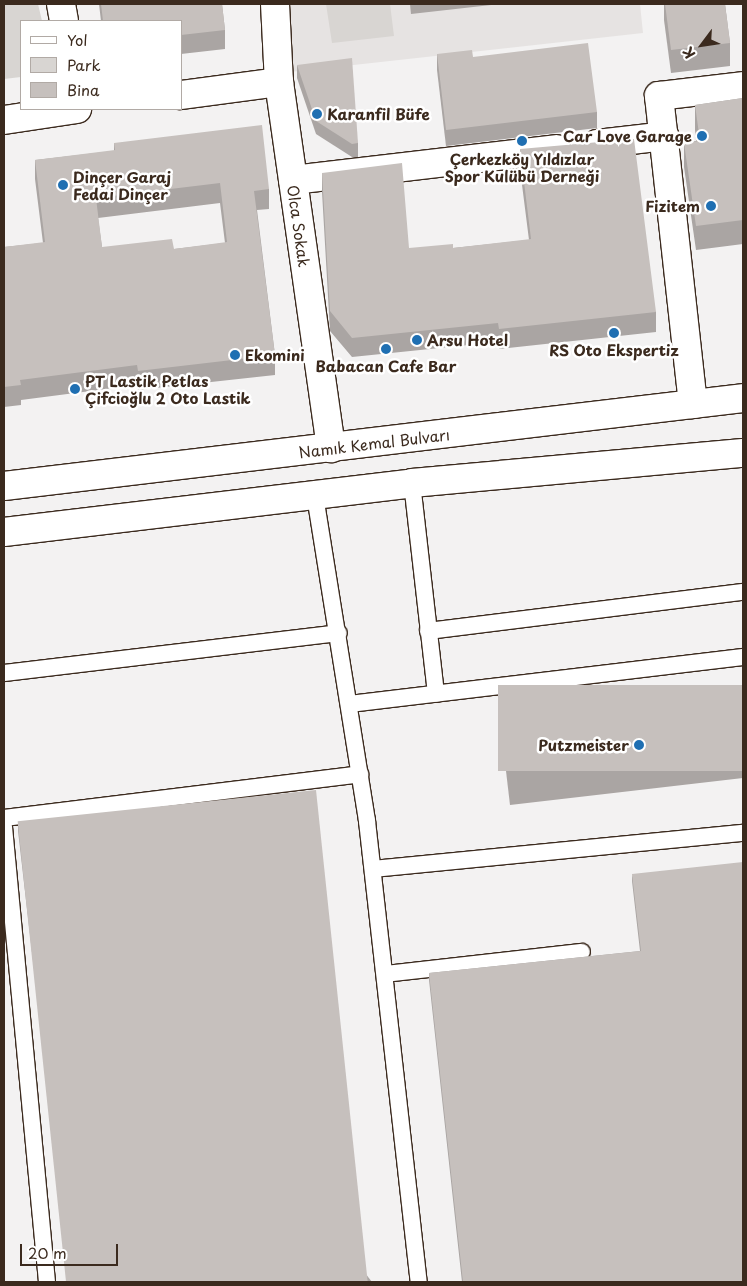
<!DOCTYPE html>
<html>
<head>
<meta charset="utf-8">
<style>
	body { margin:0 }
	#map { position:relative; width:747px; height:1286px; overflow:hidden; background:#f3f2f2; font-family:"Playpen Sans",sans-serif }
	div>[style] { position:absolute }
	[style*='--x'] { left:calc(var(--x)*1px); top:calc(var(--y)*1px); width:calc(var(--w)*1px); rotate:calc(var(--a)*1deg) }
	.built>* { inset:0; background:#e6e3e2 }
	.green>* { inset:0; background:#d8d5d2 }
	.roads { filter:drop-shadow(1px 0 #3b2a1e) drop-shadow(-1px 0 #3b2a1e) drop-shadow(0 1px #3b2a1e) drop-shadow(0 -1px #3b2a1e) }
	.service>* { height:16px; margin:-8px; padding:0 8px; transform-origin:8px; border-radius:8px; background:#fff }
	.minor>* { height:28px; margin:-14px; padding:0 14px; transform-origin:14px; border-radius:14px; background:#fff }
	.secondary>* { height:28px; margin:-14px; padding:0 14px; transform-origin:14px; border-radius:14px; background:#fff }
	.wall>* { inset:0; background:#aaa5a3 }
	.building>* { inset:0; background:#c6c0bd; transform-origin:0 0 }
	.dots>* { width:14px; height:14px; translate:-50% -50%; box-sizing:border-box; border:2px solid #fff; border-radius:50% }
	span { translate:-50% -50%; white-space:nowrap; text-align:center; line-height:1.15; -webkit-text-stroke:5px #fff; paint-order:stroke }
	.poi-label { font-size:15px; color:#3b2a1e; font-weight:700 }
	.left { translate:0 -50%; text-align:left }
	.right { translate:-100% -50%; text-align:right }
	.street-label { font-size:15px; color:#3b2a1e }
	.frame { position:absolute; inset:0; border:5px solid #3b2a1e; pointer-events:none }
	.legend { position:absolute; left:20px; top:20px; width:162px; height:90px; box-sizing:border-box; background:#fff; border:1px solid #b1aaa5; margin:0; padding:6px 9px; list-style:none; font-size:15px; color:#3b2a1e }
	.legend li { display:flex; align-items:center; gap:10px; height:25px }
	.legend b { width:25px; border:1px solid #b1aaa5 }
	.north { position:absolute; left:677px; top:20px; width:50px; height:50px; -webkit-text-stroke:4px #fff; paint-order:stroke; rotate:239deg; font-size:14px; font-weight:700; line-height:20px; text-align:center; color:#3b2a1e }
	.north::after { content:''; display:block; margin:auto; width:18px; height:22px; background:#3b2a1e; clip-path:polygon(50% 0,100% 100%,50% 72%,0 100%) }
	.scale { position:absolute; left:20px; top:1244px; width:98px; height:22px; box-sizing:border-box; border:2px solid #3b2a1e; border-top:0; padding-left:6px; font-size:15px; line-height:18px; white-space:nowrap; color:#3b2a1e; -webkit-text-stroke:4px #fff; paint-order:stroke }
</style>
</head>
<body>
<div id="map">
	<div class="built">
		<div style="clip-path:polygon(286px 4px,640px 4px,643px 33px,290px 72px)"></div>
	</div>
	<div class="green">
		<div style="clip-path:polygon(4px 4px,38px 4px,42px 21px,21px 21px,21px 77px,4px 79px)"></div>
		<div style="clip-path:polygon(326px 4px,390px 4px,394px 36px,332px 43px)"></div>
	</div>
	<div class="roads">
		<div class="service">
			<div style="--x:412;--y:483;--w:212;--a:83.5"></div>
			<div style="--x:315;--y:496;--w:329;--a:80.9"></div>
			<div style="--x:367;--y:821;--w:464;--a:83.6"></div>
			<div style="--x:428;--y:631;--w:317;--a:-7.1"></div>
			<div style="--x:4;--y:673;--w:337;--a:-6.8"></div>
			<div style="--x:349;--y:704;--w:397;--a:-6.8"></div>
			<div style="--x:4;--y:818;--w:359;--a:-7"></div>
			<div style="--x:4;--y:827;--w:457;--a:84.6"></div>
			<div style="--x:373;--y:869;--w:372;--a:-5.6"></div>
			<div style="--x:385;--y:974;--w:198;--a:-6.4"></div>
		</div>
		<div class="minor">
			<div style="--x:61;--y:4;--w:17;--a:80"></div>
			<div style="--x:275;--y:4;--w:78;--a:87.1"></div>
			<div style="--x:279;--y:82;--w:370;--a:81.9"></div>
			<div style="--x:181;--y:95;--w:99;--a:-7.6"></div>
			<div style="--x:4;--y:120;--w:74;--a:-8.6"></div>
			<div style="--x:597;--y:144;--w:68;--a:-6.7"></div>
			<div style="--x:293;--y:180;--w:265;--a:-6.7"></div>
			<div style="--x:693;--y:404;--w:310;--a:-96.3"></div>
			<div style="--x:659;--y:96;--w:85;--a:-6.8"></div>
		</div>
		<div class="secondary">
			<div style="--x:4;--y:486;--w:744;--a:-6.79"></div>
			<div style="--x:4;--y:532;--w:411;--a:-6.8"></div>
			<div style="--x:412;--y:483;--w:332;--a:-5.2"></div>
		</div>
	</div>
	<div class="wall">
		<div style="clip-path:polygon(99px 4px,222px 4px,225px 30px,225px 49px,181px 54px,181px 21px,101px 21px)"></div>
		<div style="clip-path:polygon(410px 4px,500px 4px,411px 14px)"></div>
		<div style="clip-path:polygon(664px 4px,725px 4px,730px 43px,730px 66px,671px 73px,664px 20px)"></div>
		<div style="clip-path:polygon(437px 54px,473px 57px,597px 112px,597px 128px,446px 146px,437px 70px)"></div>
		<div style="clip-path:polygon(297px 65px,358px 143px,358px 157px,352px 157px,316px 134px,297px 78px)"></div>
		<div style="clip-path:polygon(743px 98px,743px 244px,696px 250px,684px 167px,684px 143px,696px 141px,695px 130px,695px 105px)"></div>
		<div style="clip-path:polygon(evenodd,114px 143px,269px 189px,269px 209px,257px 210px,275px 355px,275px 375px,138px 390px,137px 385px,21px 400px,21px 405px,4px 407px,4px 247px,43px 243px,35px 179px,35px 160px,114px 151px,114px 143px,220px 203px,225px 243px,174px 249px,102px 247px,98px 218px,220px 203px)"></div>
		<div style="clip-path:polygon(520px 149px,656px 312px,656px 332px,499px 349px,498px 342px,352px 357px,330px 331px,322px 192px,322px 173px,409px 248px,453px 248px,529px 240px,520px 169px)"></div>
		<div style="clip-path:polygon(743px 685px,743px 778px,510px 805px,500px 720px,500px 714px)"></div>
		<div style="clip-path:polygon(18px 824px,372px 1282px,70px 1282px,18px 831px)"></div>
		<div style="clip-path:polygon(632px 874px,743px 1282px,462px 1282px,429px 980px,429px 973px,640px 951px,632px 881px)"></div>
	</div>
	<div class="building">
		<div style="clip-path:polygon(101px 4px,222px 4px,225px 30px,181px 35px,181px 21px,103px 21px)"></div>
		<div style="clip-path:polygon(665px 4px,725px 4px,730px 43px,671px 50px)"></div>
		<div style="clip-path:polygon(588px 43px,597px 112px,446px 130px,437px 54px,472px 50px,473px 57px)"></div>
		<div style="clip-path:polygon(352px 58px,358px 143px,352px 144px,316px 121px,297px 65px)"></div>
		<div style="clip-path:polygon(743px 98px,743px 220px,696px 226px,684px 143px,700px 141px,695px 105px)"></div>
		<div style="clip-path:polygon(evenodd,262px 125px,269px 189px,254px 191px,275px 355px,138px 371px,137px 365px,20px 380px,21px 385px,4px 387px,4px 247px,45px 242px,35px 160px,115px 150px,114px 143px,262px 125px,220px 183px,227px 242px,174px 249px,172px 239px,102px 247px,96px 198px,220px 183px)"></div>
		<div style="clip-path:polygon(634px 139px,656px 312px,499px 329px,498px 323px,352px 338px,330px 311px,322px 173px,402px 163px,409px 248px,453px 244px,453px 248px,531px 239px,520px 149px)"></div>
		<div style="left:743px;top:685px;width:86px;height:245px;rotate:90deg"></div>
		<div style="left:316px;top:790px;width:495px;height:300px;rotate:84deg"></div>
		<div style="clip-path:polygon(743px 862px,743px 1282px,463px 1282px,429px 973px,641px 951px,632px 874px)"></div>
	</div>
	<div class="dots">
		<div style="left:317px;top:114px;background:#1f6fb2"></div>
		<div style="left:702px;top:136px;background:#1f6fb2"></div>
		<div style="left:522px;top:141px;background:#1f6fb2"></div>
		<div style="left:63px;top:185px;background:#1f6fb2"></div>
		<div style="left:711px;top:206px;background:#1f6fb2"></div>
		<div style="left:614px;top:333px;background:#1f6fb2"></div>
		<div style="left:417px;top:340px;background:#1f6fb2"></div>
		<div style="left:386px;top:349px;background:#1f6fb2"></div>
		<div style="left:235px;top:355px;background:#1f6fb2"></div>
		<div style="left:75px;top:389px;background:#1f6fb2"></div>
		<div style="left:639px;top:745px;background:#1f6fb2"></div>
	</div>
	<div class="poi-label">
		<span class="left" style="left:327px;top:114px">Karanfil Büfe</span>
		<span class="right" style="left:692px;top:136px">Car Love Garage</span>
		<span style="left:522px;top:167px">Çerkezköy Yıldızlar<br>Spor Kulübü Derneği</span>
		<span class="left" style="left:73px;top:185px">Dinçer Garaj<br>Fedai Dinçer</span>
		<span class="right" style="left:700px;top:206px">Fizitem</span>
		<span class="left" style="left:427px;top:340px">Arsu Hotel</span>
		<span style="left:614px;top:350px">RS Oto Ekspertiz</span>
		<span class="left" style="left:245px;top:355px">Ekomini</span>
		<span style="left:386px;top:366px">Babacan Cafe Bar</span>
		<span class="left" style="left:85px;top:389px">PT Lastik Petlas<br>Çifcioğlu 2 Oto Lastik</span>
		<span class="right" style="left:629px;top:745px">Putzmeister</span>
	</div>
	<div class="street-label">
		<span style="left:299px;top:226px;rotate:82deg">Olca Sokak</span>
		<span style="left:374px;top:443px;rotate:-7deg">Namık Kemal Bulvarı</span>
	</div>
	<div class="frame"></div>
	<ul class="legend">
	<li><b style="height:6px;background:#fff"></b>Yol</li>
	<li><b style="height:14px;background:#d8d5d2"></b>Park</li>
	<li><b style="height:14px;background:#c6c0bd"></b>Bina</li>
	</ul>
	<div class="north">K</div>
	<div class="scale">20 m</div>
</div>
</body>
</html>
